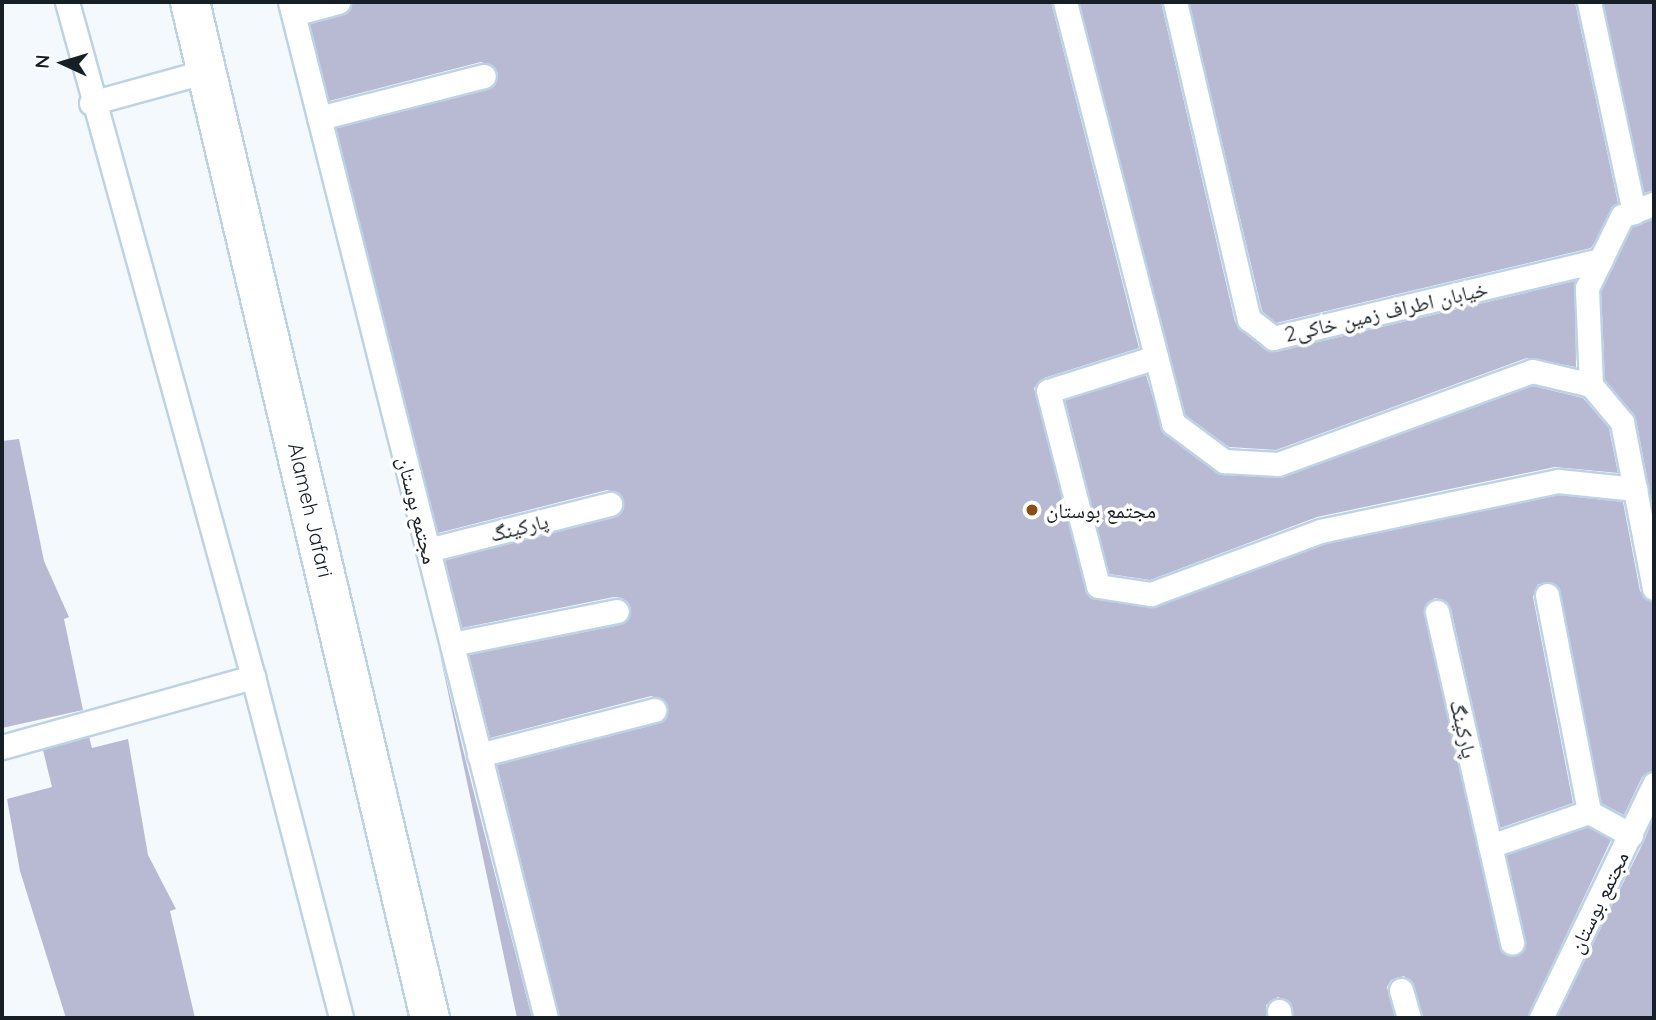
<!DOCTYPE html>
<html>
<head>
<meta charset="utf-8">
<style>
	body { margin:0 }
	#map { position:relative; width:1656px; height:1020px; overflow:hidden; background:#f4f9fd; font-family:Quicksand,"Noto Naskh Arabic",sans-serif }
	div>[style] { position:absolute }
	[style*='--x'] { left:calc(var(--x)*1px); top:calc(var(--y)*1px); width:calc(var(--w)*1px); rotate:calc(var(--a)*1deg) }
	.building>* { inset:0; background:#b7bad2 }
	.roads { filter:drop-shadow(2px 0 #bed2e6) drop-shadow(-2px 0 #bed2e6) drop-shadow(0 2px #bed2e6) drop-shadow(0 -2px #bed2e6) }
	.service>* { height:23px; margin:-11.5px; padding:0 11.5px; transform-origin:11.5px; border-radius:11.5px; background:#fff }
	.tertiary>* { height:38px; margin:-19px; padding:0 19px; transform-origin:19px; border-radius:19px; background:#fff }
	.dots>* { width:19px; height:19px; translate:-50% -50%; box-sizing:border-box; border:4px solid #fff; border-radius:50% }
	span { translate:-50% -50%; white-space:nowrap; text-align:center; line-height:1.15; -webkit-text-stroke:7px #fff; paint-order:stroke }
	.street-label { font-size:21px; color:#171f26 }
	.poi-label { font-size:21px; color:#171f26 }
	.left { translate:0 -50%; text-align:left }
	.frame { position:absolute; inset:0; border:4px solid #171f26; pointer-events:none }
	.north { position:absolute; left:28px; top:28px; width:70px; height:70px; -webkit-text-stroke:5px #fff; paint-order:stroke; rotate:274deg; font-size:19px; font-weight:700; line-height:28px; text-align:center; color:#171f26 }
	.north::after { content:''; display:block; margin:auto; width:24px; height:32px; background:#171f26; clip-path:polygon(50% 0,100% 100%,50% 72%,0 100%) }
</style>
</head>
<body>
<div id="map">
	<div class="building">
		<div style="clip-path:polygon(352px 2px,1051px 2px,1139px 348px,1044px 378px,1034px 388px,1089px 597px,1155px 607px,1324px 544px,1559px 495px,1623px 502px,1640px 591px,1654px 602px,1654px 770px,1642px 777px,1624px 815px,1601px 803px,1557px 585px,1538px 584px,1533px 597px,1573px 803px,1500px 828px,1451px 609px,1447px 602px,1435px 598px,1424px 609px,1502px 953px,1516px 956px,1525px 946px,1506px 855px,1588px 827px,1611px 840px,1527px 1018px,1423px 1018px,1414px 986px,1404px 976px,1391px 980px,1387px 987px,1395px 1018px,1294px 1018px,1290px 1003px,1278px 997px,1266px 1005px,1266px 1018px,560px 1018px,497px 765px,657px 724px,664px 719px,668px 707px,663px 700px,651px 696px,490px 738px,469px 655px,620px 625px,630px 616px,631px 608px,622px 598px,614px 597px,462px 628px,445px 560px,613px 518px,620px 514px,624px 501px,620px 494px,607px 490px,438px 533px,336px 128px,487px 90px,494px 85px,498px 73px,493px 66px,481px 62px,329px 101px,310px 24px,342px 15px)"></div>
		<div style="clip-path:polygon(1079px 2px,1161px 2px,1235px 322px,1264px 349px,1276px 352px,1575px 281px,1576px 367px,1527px 358px,1276px 450px,1229px 447px,1185px 415px)"></div>
		<div style="clip-path:polygon(1189px 2px,1575px 2px,1618px 203px,1591px 248px,1276px 323px,1262px 311px)"></div>
		<div style="clip-path:polygon(1603px 2px,1654px 2px,1654px 190px,1644px 193px)"></div>
		<div style="clip-path:polygon(1654px 219px,1654px 515px,1636px 419px,1605px 380px,1601px 291px,1632px 227px)"></div>
		<div style="clip-path:polygon(1146px 375px,1164px 434px,1223px 475px,1283px 477px,1533px 386px,1583px 398px,1609px 428px,1618px 473px,1555px 467px,1317px 517px,1150px 580px,1109px 574px,1065px 400px)"></div>
		<div style="clip-path:polygon(19px 439px,44px 561px,69px 617px,64px 619px,83px 710px,2px 728px,2px 441px)"></div>
		<div style="clip-path:polygon(438px 645px,465px 758px,532px 1018px,517px 1018px)"></div>
		<div style="clip-path:polygon(89px 737px,92px 748px,128px 739px,148px 855px,176px 909px,170px 911px,195px 1018px,66px 1018px,20px 871px,7px 799px,52px 787px,43px 750px)"></div>
		<div style="clip-path:polygon(1654px 816px,1654px 1018px,1556px 1018px,1644px 841px)"></div>
	</div>
	<div class="roads">
		<div class="service">
			<div style="--x:67;--y:2;--w:700;--a:74.59"></div>
			<div style="--x:253;--y:677;--w:352;--a:75.5"></div>
			<div style="--x:290;--y:2;--w:1048;--a:75.86"></div>
			<div style="--x:1065;--y:2;--w:435;--a:75.6"></div>
			<div style="--x:1173;--y:423;--w:64;--a:36.7"></div>
			<div style="--x:1224;--y:461;--w:54;--a:3.2"></div>
			<div style="--x:1278;--y:464;--w:270;--a:-20.1"></div>
			<div style="--x:1532;--y:371;--w:61;--a:13.3"></div>
			<div style="--x:1591;--y:385;--w:48;--a:50"></div>
			<div style="--x:1622;--y:422;--w:169;--a:79.1"></div>
			<div style="--x:1175;--y:2;--w:326;--a:76.9"></div>
			<div style="--x:1249;--y:319;--w:31;--a:38"></div>
			<div style="--x:1273;--y:338;--w:337;--a:-13.4"></div>
			<div style="--x:1589;--y:2;--w:215;--a:77.9"></div>
			<div style="--x:294;--y:14;--w:46;--a:-15.3"></div>
			<div style="--x:91;--y:103;--w:120;--a:-15.4"></div>
			<div style="--x:319;--y:118;--w:170;--a:-14.3"></div>
			<div style="--x:1156;--y:357;--w:113;--a:162.5"></div>
			<div style="--x:1048;--y:391;--w:201;--a:75.6"></div>
			<div style="--x:1098;--y:586;--w:54;--a:8.6"></div>
			<div style="--x:1151;--y:594;--w:180;--a:-20.4"></div>
			<div style="--x:1320;--y:531;--w:243;--a:-11.9"></div>
			<div style="--x:1558;--y:481;--w:78;--a:5.9"></div>
			<div style="--x:1591;--y:385;--w:97;--a:-92.4"></div>
			<div style="--x:1587;--y:288;--w:80;--a:-64.1"></div>
			<div style="--x:1622;--y:216;--w:34;--a:-21"></div>
			<div style="--x:428;--y:550;--w:188;--a:-14.2"></div>
			<div style="--x:1547;--y:595;--w:221;--a:79"></div>
			<div style="--x:1589;--y:812;--w:48;--a:28.7"></div>
			<div style="--x:1437;--y:612;--w:339;--a:77.2"></div>
			<div style="--x:452;--y:644;--w:168;--a:-11.3"></div>
			<div style="--x:2;--y:747;--w:261;--a:-15.6"></div>
			<div style="--x:479;--y:755;--w:181;--a:-14.4"></div>
			<div style="--x:1490;--y:846;--w:105;--a:-19"></div>
			<div style="--x:1401;--y:990;--w:29;--a:74"></div>
			<div style="--x:1279;--y:1011;--w:7;--a:82"></div>
			<div style="--x:1541;--y:1018;--w:260;--a:-64.2"></div>
		</div>
		<div class="tertiary">
			<div style="--x:190;--y:2;--w:1044;--a:76.71"></div>
		</div>
	</div>
	<div class="dots">
		<div style="left:1032px;top:510px;background:#8b4d12"></div>
	</div>
	<div class="street-label">
		<span style="left:1386px;top:311px;rotate:-13deg">خیابان اطراف زمین خاکی2</span>
		<span style="left:311px;top:510px;rotate:77deg">Alameh Jafari</span>
		<span style="left:418px;top:510px;rotate:76deg">مجتمع بوستان</span>
		<span style="left:519px;top:527px;rotate:-14deg">پارکینگ</span>
		<span style="left:1464px;top:729px;rotate:77deg">پارکینگ</span>
		<span style="left:1598px;top:902px;rotate:-64deg">مجتمع بوستان</span>
	</div>
	<div class="poi-label">
		<span class="left" style="left:1046px;top:510px">مجتمع بوستان</span>
	</div>
	<div class="frame"></div>
	<div class="north">N</div>
</div>
</body>
</html>
